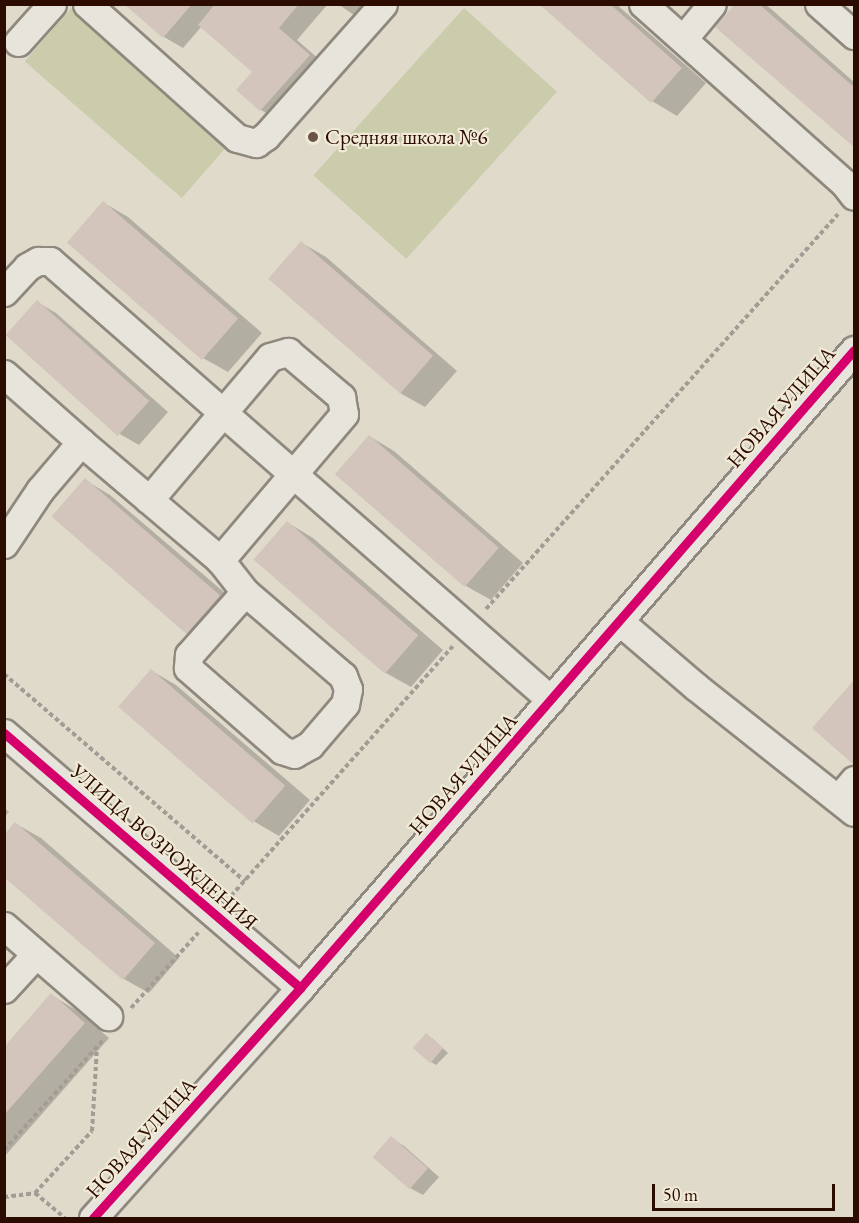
<!DOCTYPE html>
<html>
<head>
<meta charset="utf-8">
<style>
	body { margin:0 }
	#map { position:relative; width:859px; height:1223px; overflow:hidden; background:#dfdaca; font-family:"EB Garamond",serif }
	div>[style] { position:absolute }
	[style*='--x'] { left:calc(var(--x)*1px); top:calc(var(--y)*1px); width:calc(var(--w)*1px); rotate:calc(var(--a)*1deg) }
	.green>* { inset:0; background:#caccab; transform-origin:0 0 }
	.shadow>* { inset:0; background:#0003 }
	.building>* { inset:0; background:#d3c5bb; transform-origin:0 0 }
	.path>* { height:4px; margin-top:-2px; transform-origin:0; background:repeating-linear-gradient(90deg,#a29c95 0 4.5px,transparent 0 7.5px) }
	.roads { filter:drop-shadow(2px 0 #8f887e) drop-shadow(-2px 0 #8f887e) drop-shadow(0 2px #8f887e) drop-shadow(0 -2px #8f887e) }
	.minor>* { height:27px; margin:-13.5px; padding:0 13.5px; transform-origin:13.5px; border-radius:13.5px; background:#e7e4dc }
	.cycleway>* { height:9px; margin:-4.5px; padding:0 4.5px; transform-origin:4.5px; border-radius:4.5px; background:#d6006c }
	.dots>* { width:16px; height:16px; translate:-50% -50%; box-sizing:border-box; border:3px solid #f0ead7; border-radius:50% }
	span { translate:-50% -50%; white-space:nowrap; text-align:center; line-height:1.15; -webkit-text-stroke:4.5px #f0ead7; paint-order:stroke }
	.poi-label { font-size:21px; color:#2c0b01 }
	.left { translate:0 -50%; text-align:left }
	.street-label { font-size:21px; color:#2c0b01 }
	.frame { position:absolute; inset:0; border:6px solid #2c0b01; pointer-events:none }
	.scale { position:absolute; left:652px; top:1184px; width:183px; height:27px; box-sizing:border-box; border:3px solid #2c0b01; border-top:0; padding-left:8px; font-size:18px; line-height:21px; white-space:nowrap; color:#2c0b01; -webkit-text-stroke:4px #f0ead7; paint-order:stroke }
</style>
</head>
<body>
<div id="map">
	<div class="green">
		<div style="left:74px;top:5px;width:208px;height:75px;rotate:41deg"></div>
		<div style="left:464px;top:8px;width:125px;height:225px;rotate:42deg"></div>
	</div>
	<div class="shadow">
		<div style="clip-path:polygon(127px 4px,328px 4px,297px 40px,328px 67px,280px 121px,261px 110px,238px 90px,254px 72px,202px 26px,183px 48px,164px 37px)"></div>
		<div style="clip-path:polygon(338px 4px,383px 4px,367px 24px)"></div>
		<div style="clip-path:polygon(542px 4px,616px 4px,706px 83px,677px 116px,652px 101px)"></div>
		<div style="clip-path:polygon(737px 4px,764px 4px,770px 8px,854px 82px,854px 146px)"></div>
		<div style="clip-path:polygon(104px 203px,128px 217px,262px 333px,228px 372px,203px 358px)"></div>
		<div style="clip-path:polygon(302px 243px,326px 257px,457px 371px,425px 407px,400px 393px)"></div>
		<div style="clip-path:polygon(37px 302px,56px 313px,168px 412px,139px 445px,120px 434px)"></div>
		<div style="clip-path:polygon(369px 436px,394px 451px,523px 563px,491px 600px,466px 586px)"></div>
		<div style="clip-path:polygon(85px 480px,110px 495px,245px 610px,213px 646px,188px 632px,54px 517px)"></div>
		<div style="clip-path:polygon(288px 523px,313px 538px,443px 650px,411px 687px,386px 673px,256px 560px)"></div>
		<div style="clip-path:polygon(152px 671px,176px 685px,310px 800px,279px 836px,255px 822px)"></div>
		<div style="clip-path:polygon(4px 808px,9px 812px,4px 817px)"></div>
		<div style="clip-path:polygon(16px 824px,41px 838px,179px 958px,149px 993px,124px 979px)"></div>
		<div style="clip-path:polygon(51px 995px,76px 1010px,109px 1038px,4px 1157px,4px 1049px)"></div>
		<div style="clip-path:polygon(432px 1038px,448px 1053px,436px 1065px,431px 1062px)"></div>
		<div style="clip-path:polygon(391px 1138px,404px 1146px,439px 1177px,423px 1195px,410px 1188px,375px 1157px)"></div>
	</div>
	<div class="building">
		<div style="clip-path:polygon(124px 4px,192px 4px,163px 38px)"></div>
		<div style="clip-path:polygon(215px 4px,299px 4px,279px 28px,310px 55px,260px 111px,236px 90px,252px 72px,198px 25px)"></div>
		<div style="clip-path:polygon(539px 4px,610px 4px,682px 68px,651px 103px)"></div>
		<div style="clip-path:polygon(735px 4px,759px 4px,855px 88px,855px 148px,715px 27px)"></div>
		<div style="left:103px;top:201px;width:179px;height:55px;rotate:41deg"></div>
		<div style="left:301px;top:241px;width:175px;height:50px;rotate:41deg"></div>
		<div style="left:37px;top:300px;width:151px;height:47px;rotate:42deg"></div>
		<div style="left:369px;top:435px;width:172px;height:52px;rotate:41deg"></div>
		<div style="left:85px;top:478px;width:179px;height:51px;rotate:41deg"></div>
		<div style="left:287px;top:521px;width:174px;height:51px;rotate:41deg"></div>
		<div style="left:151px;top:669px;width:178px;height:50px;rotate:41deg"></div>
		<div style="clip-path:polygon(855px 679px,855px 765px,854px 765px,812px 728px)"></div>
		<div style="clip-path:polygon(15px 822px,155px 943px,123px 980px,4px 877px,4px 835px)"></div>
		<div style="clip-path:polygon(51px 993px,85px 1023px,4px 1115px,4px 1047px)"></div>
		<div style="left:426px;top:1033px;width:23px;height:20px;rotate:41deg"></div>
		<div style="left:391px;top:1136px;width:49px;height:28px;rotate:41deg"></div>
	</div>
	<div class="path">
		<div style="--x:486;--y:609;--w:529;--a:-48.29"></div>
		<div style="--x:4;--y:674;--w:318;--a:40.7"></div>
		<div style="--x:231;--y:896;--w:334;--a:-48.4"></div>
		<div style="--x:131;--y:1008;--w:101;--a:-48.2"></div>
		<div style="--x:4;--y:1150;--w:147;--a:-48"></div>
		<div style="--x:35;--y:1193;--w:84;--a:-47.4"></div>
		<div style="--x:92;--y:1131;--w:83;--a:-86.6"></div>
		<div style="--x:4;--y:1197;--w:31;--a:-7"></div>
		<div style="--x:35;--y:1193;--w:39;--a:40"></div>
	</div>
	<div class="roads">
		<div class="minor">
			<div style="--x:87;--y:4;--w:201;--a:41.8"></div>
			<div style="--x:237;--y:138;--w:20;--a:15"></div>
			<div style="--x:256;--y:143;--w:12;--a:-35"></div>
			<div style="--x:266;--y:136;--w:176;--a:-48.4"></div>
			<div style="--x:643;--y:4;--w:269;--a:41.7"></div>
			<div style="--x:844;--y:183;--w:16;--a:52"></div>
			<div style="--x:819;--y:4;--w:47;--a:41.5"></div>
			<div style="--x:683;--y:39;--w:45;--a:-50.4"></div>
			<div style="--x:18;--y:42;--w:51;--a:-48.2"></div>
			<div style="--x:4;--y:292;--w:34;--a:-47"></div>
			<div style="--x:27;--y:267;--w:13;--a:-29"></div>
			<div style="--x:38;--y:261;--w:12;--a:0"></div>
			<div style="--x:50;--y:261;--w:666;--a:41.23"></div>
			<div style="--x:4;--y:374;--w:103;--a:41.4"></div>
			<div style="--x:81;--y:442;--w:63;--a:130.5"></div>
			<div style="--x:40;--y:490;--w:65;--a:123.7"></div>
			<div style="--x:81;--y:442;--w:182;--a:40.3"></div>
			<div style="--x:220;--y:560;--w:41;--a:52"></div>
			<div style="--x:245;--y:592;--w:129;--a:40.6"></div>
			<div style="--x:343;--y:676;--w:14;--a:69"></div>
			<div style="--x:348;--y:689;--w:15;--a:101"></div>
			<div style="--x:345;--y:704;--w:54;--a:130.5"></div>
			<div style="--x:310;--y:745;--w:18;--a:151"></div>
			<div style="--x:294;--y:754;--w:13;--a:-162"></div>
			<div style="--x:282;--y:750;--w:125;--a:-138.9"></div>
			<div style="--x:188;--y:668;--w:13;--a:-86"></div>
			<div style="--x:189;--y:655;--w:84;--a:-48.4"></div>
			<div style="--x:149;--y:500;--w:187;--a:-49.8"></div>
			<div style="--x:270;--y:357;--w:19;--a:-16"></div>
			<div style="--x:288;--y:352;--w:70;--a:40.3"></div>
			<div style="--x:341;--y:397;--w:17;--a:80"></div>
			<div style="--x:344;--y:414;--w:192;--a:130.3"></div>
			<div style="--x:619;--y:621;--w:100;--a:40.5"></div>
			<div style="--x:695;--y:686;--w:203;--a:38.4"></div>
			<div style="--x:4;--y:733;--w:391;--a:40.7"></div>
			<div style="--x:838;--y:799;--w:25;--a:-50"></div>
			<div style="--x:4;--y:926;--w:138;--a:40.9"></div>
			<div style="--x:4;--y:989;--w:47;--a:-47.6"></div>
			<div style="--x:93;--y:1218;--w:309;--a:-48"></div>
			<div style="--x:300;--y:988;--w:845;--a:-49.03"></div>
		</div>
	</div>
	<div class="cycleway">
		<div style="--x:4;--y:733;--w:391;--a:40.7"></div>
		<div style="--x:93;--y:1218;--w:309;--a:-48"></div>
		<div style="--x:300;--y:988;--w:845;--a:-49.03"></div>
	</div>
	<div class="dots">
		<div style="left:313px;top:137px;background:#6b5347"></div>
	</div>
	<div class="poi-label">
		<span class="left" style="left:325px;top:137px">Средняя школа №6</span>
	</div>
	<div class="street-label">
		<span style="left:781px;top:407px;rotate:-49deg">НОВАЯ УЛИЦА</span>
		<span style="left:463px;top:774px;rotate:-49deg">НОВАЯ УЛИЦА</span>
		<span style="left:164px;top:847px;rotate:41deg">УЛИЦА ВОЗРОЖДЕНИЯ</span>
		<span style="left:141px;top:1138px;rotate:-48deg">НОВАЯ УЛИЦА</span>
	</div>
	<div class="frame"></div>
	<div class="scale">50 m</div>
</div>
</body>
</html>
